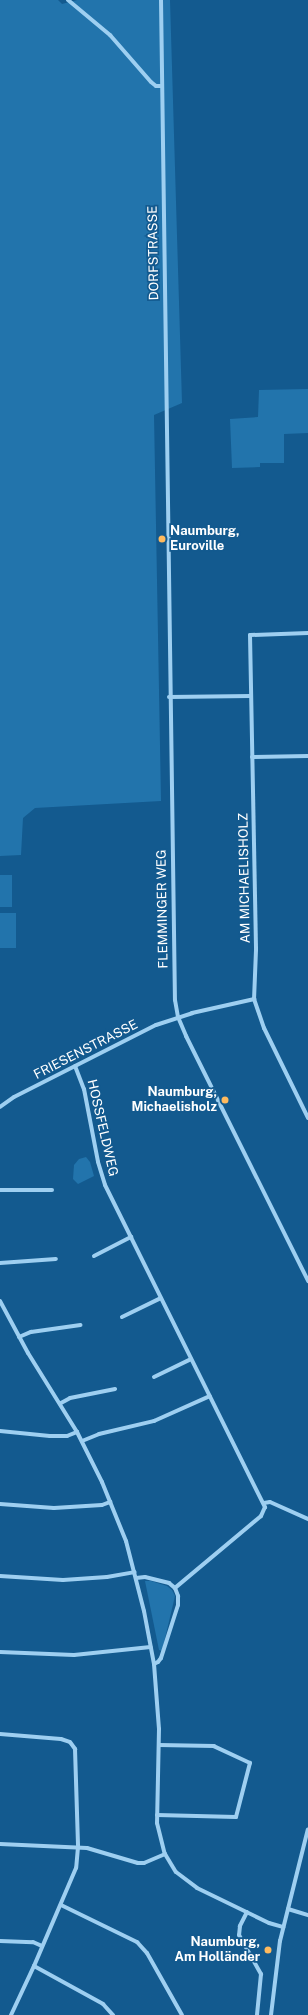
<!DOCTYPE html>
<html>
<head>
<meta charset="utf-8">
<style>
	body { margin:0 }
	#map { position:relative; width:308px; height:2015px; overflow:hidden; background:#135a8f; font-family:"Public Sans",sans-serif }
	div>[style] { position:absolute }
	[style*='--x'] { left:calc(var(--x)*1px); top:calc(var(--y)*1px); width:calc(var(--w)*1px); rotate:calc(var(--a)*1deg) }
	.green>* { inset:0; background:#2274ac; transform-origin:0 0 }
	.street>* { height:4px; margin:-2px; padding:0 2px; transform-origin:2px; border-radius:2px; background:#9ecff1 }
	.dots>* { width:11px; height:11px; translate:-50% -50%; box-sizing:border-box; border:2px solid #135a8f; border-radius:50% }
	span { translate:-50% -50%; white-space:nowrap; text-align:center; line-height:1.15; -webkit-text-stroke:3.5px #135a8f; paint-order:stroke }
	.street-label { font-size:13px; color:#fff }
	.poi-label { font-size:13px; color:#fff; font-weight:700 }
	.left { translate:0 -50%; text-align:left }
	.right { translate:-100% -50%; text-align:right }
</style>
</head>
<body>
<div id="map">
	<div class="green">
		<div style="clip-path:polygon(0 0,58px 0,62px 4px,77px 0,170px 0,182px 403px,154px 415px,161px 801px,35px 808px,23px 818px,21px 855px,0 856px)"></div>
		<div style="clip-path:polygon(308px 389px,308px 433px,284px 434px,284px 463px,260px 463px,260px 467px,232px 468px,230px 419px,258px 417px,259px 390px)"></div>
		<div style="left:0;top:875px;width:12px;height:32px"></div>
		<div style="left:0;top:913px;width:16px;height:35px"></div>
		<div style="clip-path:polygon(86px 1157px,90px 1162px,94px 1176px,78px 1184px,73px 1179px,74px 1165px,79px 1159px)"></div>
		<div style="clip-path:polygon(145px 1581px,151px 1581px,167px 1586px,172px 1590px,175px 1596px,162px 1651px,159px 1650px)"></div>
	</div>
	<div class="street">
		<div style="--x:68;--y:0;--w:55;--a:39.8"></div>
		<div style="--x:110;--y:35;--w:62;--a:48.9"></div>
		<div style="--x:151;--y:82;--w:6;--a:39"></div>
		<div style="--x:156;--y:86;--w:6;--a:0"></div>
		<div style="--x:161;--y:0;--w:1000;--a:89.2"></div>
		<div style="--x:175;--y:1000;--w:17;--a:80"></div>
		<div style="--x:178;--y:1017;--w:21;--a:67"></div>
		<div style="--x:186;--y:1036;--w:274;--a:63.5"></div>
		<div style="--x:308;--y:633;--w:58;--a:178"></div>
		<div style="--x:250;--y:635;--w:315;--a:88.9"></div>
		<div style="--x:256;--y:950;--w:49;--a:92.3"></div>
		<div style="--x:254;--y:999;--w:31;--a:71"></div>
		<div style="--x:264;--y:1028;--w:100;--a:63.9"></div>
		<div style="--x:169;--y:697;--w:82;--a:-0.7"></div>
		<div style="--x:252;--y:757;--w:56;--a:-1"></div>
		<div style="--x:75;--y:1066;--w:25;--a:69"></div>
		<div style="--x:84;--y:1089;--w:74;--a:79.1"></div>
		<div style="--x:98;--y:1162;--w:24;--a:73"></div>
		<div style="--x:105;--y:1185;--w:360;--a:63.6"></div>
		<div style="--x:265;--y:1507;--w:10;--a:114"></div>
		<div style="--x:261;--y:1516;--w:112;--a:140.1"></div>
		<div style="--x:0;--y:1107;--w:17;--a:-36"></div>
		<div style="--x:14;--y:1097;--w:159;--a:-26.9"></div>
		<div style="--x:156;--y:1025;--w:38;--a:-18"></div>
		<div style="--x:192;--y:1013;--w:64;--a:-12.7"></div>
		<div style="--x:0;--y:1190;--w:52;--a:0"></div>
		<div style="--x:94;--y:1256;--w:42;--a:-27.2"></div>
		<div style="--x:0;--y:1263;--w:56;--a:-4.1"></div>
		<div style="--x:0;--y:1301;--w:59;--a:61.7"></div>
		<div style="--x:28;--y:1353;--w:93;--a:58.2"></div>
		<div style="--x:77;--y:1432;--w:56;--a:63.4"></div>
		<div style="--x:102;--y:1482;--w:64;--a:67.9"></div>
		<div style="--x:126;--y:1541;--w:72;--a:75.6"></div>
		<div style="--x:144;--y:1611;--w:54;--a:79.3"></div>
		<div style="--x:154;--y:1664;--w:65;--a:85.6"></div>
		<div style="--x:159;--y:1729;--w:94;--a:91.2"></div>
		<div style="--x:157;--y:1823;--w:32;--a:76"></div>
		<div style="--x:165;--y:1854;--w:21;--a:59"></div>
		<div style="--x:176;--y:1872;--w:26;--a:37"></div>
		<div style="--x:197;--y:1888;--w:80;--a:25.9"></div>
		<div style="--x:269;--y:1923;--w:15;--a:16"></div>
		<div style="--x:122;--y:1317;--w:43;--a:-26"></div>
		<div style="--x:19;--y:1337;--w:13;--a:-23"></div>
		<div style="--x:31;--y:1332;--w:50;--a:-8"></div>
		<div style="--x:154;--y:1377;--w:41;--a:-25.9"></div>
		<div style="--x:61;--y:1403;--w:10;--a:-29"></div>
		<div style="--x:70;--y:1398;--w:46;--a:-11.3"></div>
		<div style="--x:0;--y:1431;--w:50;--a:5.7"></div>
		<div style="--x:50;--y:1436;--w:17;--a:0"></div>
		<div style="--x:67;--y:1436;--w:11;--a:-22"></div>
		<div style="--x:82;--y:1441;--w:18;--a:-22"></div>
		<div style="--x:99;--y:1434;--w:57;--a:-13.3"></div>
		<div style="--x:154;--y:1421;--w:61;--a:-24.1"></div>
		<div style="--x:264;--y:1503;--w:6;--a:-9"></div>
		<div style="--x:270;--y:1502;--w:42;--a:24.1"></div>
		<div style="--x:0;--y:1504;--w:54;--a:4.2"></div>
		<div style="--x:54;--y:1508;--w:48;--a:-3.6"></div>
		<div style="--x:102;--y:1505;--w:9;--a:-21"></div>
		<div style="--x:0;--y:1576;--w:63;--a:3.6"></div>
		<div style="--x:63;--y:1580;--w:44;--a:-3.9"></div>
		<div style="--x:107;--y:1577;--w:28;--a:-10"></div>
		<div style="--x:136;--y:1578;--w:9;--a:-6"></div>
		<div style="--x:145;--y:1577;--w:25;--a:14"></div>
		<div style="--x:169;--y:1583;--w:8;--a:40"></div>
		<div style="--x:175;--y:1588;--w:9;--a:69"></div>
		<div style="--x:178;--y:1596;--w:9;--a:90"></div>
		<div style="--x:178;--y:1605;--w:56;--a:107.8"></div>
		<div style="--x:161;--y:1658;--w:5;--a:127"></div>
		<div style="--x:158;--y:1662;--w:4;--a:153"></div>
		<div style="--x:0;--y:1652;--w:74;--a:2.3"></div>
		<div style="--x:74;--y:1655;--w:77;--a:-5.9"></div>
		<div style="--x:0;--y:1734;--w:61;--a:4.7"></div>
		<div style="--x:61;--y:1739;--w:9;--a:18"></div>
		<div style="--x:70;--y:1742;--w:9;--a:54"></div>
		<div style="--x:75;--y:1749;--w:98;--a:88.2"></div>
		<div style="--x:78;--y:1847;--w:21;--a:95"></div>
		<div style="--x:76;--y:1868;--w:107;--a:113.2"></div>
		<div style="--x:34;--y:1966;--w:79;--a:28.8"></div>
		<div style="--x:103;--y:2004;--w:15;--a:48"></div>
		<div style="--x:157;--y:1815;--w:79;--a:1.5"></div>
		<div style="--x:236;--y:1817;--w:56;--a:-75.5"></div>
		<div style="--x:250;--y:1763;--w:40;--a:-155"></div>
		<div style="--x:214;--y:1746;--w:55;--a:-179"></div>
		<div style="--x:0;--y:1844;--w:87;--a:2.6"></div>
		<div style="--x:87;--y:1848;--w:53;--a:16.4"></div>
		<div style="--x:138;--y:1863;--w:6;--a:0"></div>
		<div style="--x:144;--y:1863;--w:23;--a:-23"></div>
		<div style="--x:61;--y:1905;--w:85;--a:26"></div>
		<div style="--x:137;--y:1942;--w:15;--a:48"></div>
		<div style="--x:147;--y:1953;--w:71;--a:60.6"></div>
		<div style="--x:288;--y:1909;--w:21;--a:17"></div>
		<div style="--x:247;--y:1912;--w:16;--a:117"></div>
		<div style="--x:240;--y:1926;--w:9;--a:96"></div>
		<div style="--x:239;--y:1935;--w:45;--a:60.6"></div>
		<div style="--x:261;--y:1974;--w:41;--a:95.6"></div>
		<div style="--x:0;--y:1941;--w:33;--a:2"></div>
		<div style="--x:33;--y:1942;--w:10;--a:24"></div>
		<div style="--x:11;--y:2015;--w:54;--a:-64.9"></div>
		<div style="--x:271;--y:2015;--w:75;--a:-83.1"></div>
		<div style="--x:280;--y:1941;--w:115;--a:-76"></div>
	</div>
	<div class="dots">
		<div style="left:162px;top:539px;background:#ffba5e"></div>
		<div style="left:225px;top:1100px;background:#ffba5e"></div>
		<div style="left:268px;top:1950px;background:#ffba5e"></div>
	</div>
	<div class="street-label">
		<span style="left:154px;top:253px;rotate:-91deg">DORFSTRASSE</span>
		<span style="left:245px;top:878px;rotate:-91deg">AM MICHAELISHOLZ</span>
		<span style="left:163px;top:909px;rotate:-91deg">FLEMMINGER WEG</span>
		<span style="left:86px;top:1050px;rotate:-27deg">FRIESENSTRASSE</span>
		<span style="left:102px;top:1128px;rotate:77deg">HOSSFELDWEG</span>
	</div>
	<div class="poi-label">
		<span class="left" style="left:170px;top:539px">Naumburg,<br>Euroville</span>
		<span class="right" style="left:217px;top:1100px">Naumburg,<br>Michaelisholz</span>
		<span class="right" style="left:260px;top:1950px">Naumburg,<br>Am Holländer</span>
	</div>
</div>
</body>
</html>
